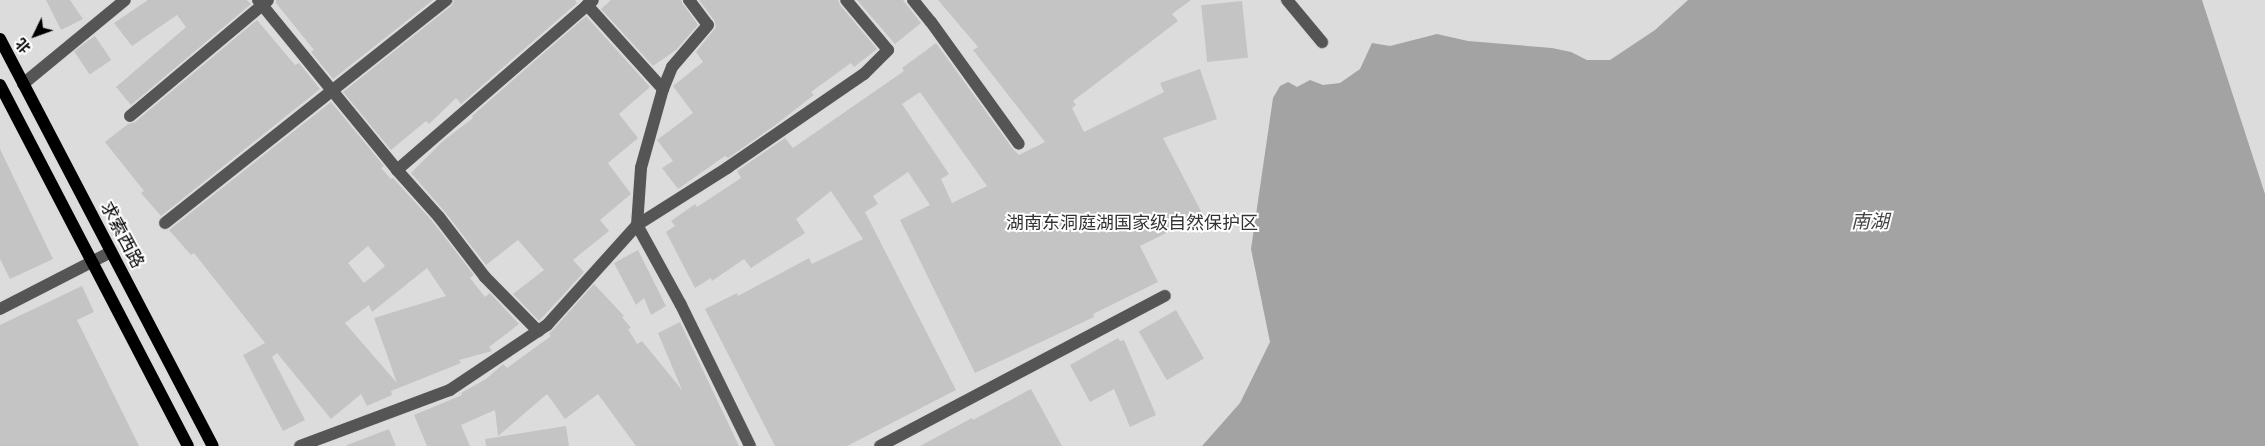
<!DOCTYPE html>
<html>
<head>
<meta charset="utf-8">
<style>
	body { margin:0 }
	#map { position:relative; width:2265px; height:446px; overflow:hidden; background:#fff; font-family:"Fira Sans Condensed","Noto Sans SC",sans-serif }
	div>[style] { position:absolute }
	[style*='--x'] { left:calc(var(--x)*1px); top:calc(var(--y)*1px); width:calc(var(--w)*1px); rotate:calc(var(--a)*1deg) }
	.green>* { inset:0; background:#dcdcdc; transform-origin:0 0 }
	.water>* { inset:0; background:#a3a3a3 }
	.building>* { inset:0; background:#c4c4c4; transform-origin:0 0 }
	.roads { filter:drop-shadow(1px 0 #dbdbdb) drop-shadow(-1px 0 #dbdbdb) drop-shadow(0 1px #dbdbdb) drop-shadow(0 -1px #dbdbdb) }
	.minor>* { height:12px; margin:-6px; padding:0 6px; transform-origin:6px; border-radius:6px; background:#555 }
	.major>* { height:12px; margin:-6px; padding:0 6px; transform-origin:6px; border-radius:6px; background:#000 }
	span { translate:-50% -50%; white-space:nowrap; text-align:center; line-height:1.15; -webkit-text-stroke:4px #fff; paint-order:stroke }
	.park-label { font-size:18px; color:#333 }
	.street-label { font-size:18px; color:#000 }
	.water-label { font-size:19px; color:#444; font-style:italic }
	.north { position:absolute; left:10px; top:10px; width:50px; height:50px; -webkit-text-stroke:4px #fff; paint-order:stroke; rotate:228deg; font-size:14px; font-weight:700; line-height:20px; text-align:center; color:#000 }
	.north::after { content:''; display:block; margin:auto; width:18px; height:22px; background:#000; clip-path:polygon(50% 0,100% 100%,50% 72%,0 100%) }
</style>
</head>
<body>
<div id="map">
	<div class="green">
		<div style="left:0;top:0;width:2265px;height:446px"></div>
	</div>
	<div class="water">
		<div style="clip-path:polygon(1688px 0,2202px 0,2265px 194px,2265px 446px,1202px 446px,1240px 403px,1270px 342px,1251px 249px,1273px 98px,1280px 86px,1288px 82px,1297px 87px,1310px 80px,1323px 85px,1340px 83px,1360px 69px,1372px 43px,1390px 46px,1437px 34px,1468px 41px,1552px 48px,1571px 52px,1587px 60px,1610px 60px,1655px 30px)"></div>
	</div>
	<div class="building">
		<div style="clip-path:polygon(46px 0,70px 0,83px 19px,61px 30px)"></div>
		<div style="clip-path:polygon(148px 0,247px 0,251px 4px,131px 105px,116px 87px,186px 27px,177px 15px,132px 46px,114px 23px)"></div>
		<div style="clip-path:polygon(276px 0,433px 0,333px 79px,311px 52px,314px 50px,276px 3px)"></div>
		<div style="clip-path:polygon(454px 0,575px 0,577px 3px,461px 104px,456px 98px,429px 124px,426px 121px,391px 150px,343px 92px,451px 6px)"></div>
		<div style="clip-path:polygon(611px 0,681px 0,698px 25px,676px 50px,653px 66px,601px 9px)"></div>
		<div style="clip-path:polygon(699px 0,838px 0,840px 5px,877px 49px,854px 67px,851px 63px,811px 92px,814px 95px,774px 126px,728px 158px,725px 156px,678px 189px,662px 168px,673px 161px,657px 140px,693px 113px,673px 86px,703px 62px,696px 52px,716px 27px,714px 20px)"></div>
		<div style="clip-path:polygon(857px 0,903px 0,921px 23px,895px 44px)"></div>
		<div style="clip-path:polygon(evenodd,938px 0,1191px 0,1172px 14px,1178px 21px,1073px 101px,1076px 105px,1072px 108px,1084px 132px,1164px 92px,1160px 83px,1200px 69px,1217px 119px,1163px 138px,1203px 215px,1140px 246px,1158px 282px,1093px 314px,1094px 317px,975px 373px,900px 220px,930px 205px,908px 172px,873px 196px,878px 204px,865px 212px,956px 390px,847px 446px,775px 446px,705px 309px,737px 293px,738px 296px,809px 258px,812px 264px,863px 239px,831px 191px,796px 219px,805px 233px,751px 268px,744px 259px,712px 281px,711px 278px,695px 288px,666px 232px,675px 226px,671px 221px,695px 204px,697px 207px,741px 178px,737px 171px,785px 138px,793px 148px,904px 71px,902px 68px,936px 43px,1013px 149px,1019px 155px,1045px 142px,973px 50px,978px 47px,938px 0,920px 92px,987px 186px,952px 203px,941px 179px,949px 174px,902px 104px,920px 92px)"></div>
		<div style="left:1242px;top:1px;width:57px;height:41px;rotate:84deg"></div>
		<div style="clip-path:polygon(586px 16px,650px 87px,619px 114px,638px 138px,608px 163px,631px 194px,600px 220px,609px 231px,573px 260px,584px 272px,539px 321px,513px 294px,544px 270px,518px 240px,486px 265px,445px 212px,411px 173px,443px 141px,473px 118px,472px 116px)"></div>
		<div style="clip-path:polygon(257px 20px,295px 65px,299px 63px,320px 89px,161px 216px,141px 193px,144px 191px,105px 142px,128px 124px,135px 122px)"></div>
		<div style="left:95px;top:36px;width:29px;height:26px;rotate:56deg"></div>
		<div style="clip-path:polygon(evenodd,331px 102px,384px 166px,381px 168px,391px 179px,393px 178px,433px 222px,474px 275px,470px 278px,485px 297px,490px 293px,519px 324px,489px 347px,492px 351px,459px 360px,461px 363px,391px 391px,392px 395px,367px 406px,361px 394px,331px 419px,277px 353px,272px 357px,305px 420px,283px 431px,243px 355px,265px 343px,194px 253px,191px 255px,169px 230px,331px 102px,368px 246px,385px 266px,364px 283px,348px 263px,368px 246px,331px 102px,427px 268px,446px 296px,374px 318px,397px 383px,345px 323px,369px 305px,372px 312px,427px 268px)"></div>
		<div style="clip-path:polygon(0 149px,53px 259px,10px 279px,0 259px)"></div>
		<div style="clip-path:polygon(638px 250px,666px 306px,651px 315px,644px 298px,636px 305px,614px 263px)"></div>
		<div style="clip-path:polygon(594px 284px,624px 316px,622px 317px,631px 328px,628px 329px,637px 344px,642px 341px,682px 390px,658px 333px,680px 322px,739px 446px,636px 446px,598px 394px,565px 419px,547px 394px,498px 436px,495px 410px,461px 425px,470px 446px,427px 446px,414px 415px,462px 395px,461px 393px,486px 379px,503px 364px,507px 368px,551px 336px,549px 334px)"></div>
		<div style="clip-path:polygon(82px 286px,94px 312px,77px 320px,139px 446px,0 446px,0 325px)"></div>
		<div style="left:1176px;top:310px;width:56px;height:43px;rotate:60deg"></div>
		<div style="clip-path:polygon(1118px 338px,1120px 341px,1124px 340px,1156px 415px,1130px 427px,1114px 389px,1090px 402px,1070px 365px)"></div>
		<div style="clip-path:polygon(1031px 389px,1062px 446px,920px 446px,972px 418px,973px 420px)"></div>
		<div style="clip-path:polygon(566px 426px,569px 446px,486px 446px,485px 439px)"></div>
		<div style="clip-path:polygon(389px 429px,396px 446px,347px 446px,347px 445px)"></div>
	</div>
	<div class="roads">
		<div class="minor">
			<div style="--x:258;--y:0;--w:220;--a:50.7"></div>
			<div style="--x:397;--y:170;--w:259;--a:-40.9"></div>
			<div style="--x:689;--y:0;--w:31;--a:53"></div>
			<div style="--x:708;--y:25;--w:55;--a:130.6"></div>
			<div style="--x:672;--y:67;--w:24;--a:112"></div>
			<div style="--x:663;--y:89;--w:82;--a:105.6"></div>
			<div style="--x:641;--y:168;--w:57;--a:94"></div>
			<div style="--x:637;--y:225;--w:91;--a:61.2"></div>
			<div style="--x:681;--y:305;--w:157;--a:63.9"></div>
			<div style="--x:913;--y:0;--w:28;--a:51"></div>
			<div style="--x:931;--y:22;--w:150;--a:54.2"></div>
			<div style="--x:1287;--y:0;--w:55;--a:50.2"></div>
			<div style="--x:587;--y:5;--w:113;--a:47.9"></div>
			<div style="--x:23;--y:84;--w:132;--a:-39.5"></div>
			<div style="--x:130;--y:116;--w:180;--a:-40"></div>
			<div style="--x:397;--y:170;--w:63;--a:48.2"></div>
			<div style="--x:439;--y:217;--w:76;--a:52.5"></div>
			<div style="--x:485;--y:277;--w:76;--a:45.5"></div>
			<div style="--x:165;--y:223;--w:359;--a:-38.4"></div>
			<div style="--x:0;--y:309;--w:125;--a:-27.2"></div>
			<div style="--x:300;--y:446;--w:160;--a:-20.5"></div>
			<div style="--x:450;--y:390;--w:117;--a:-33.8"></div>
			<div style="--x:547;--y:325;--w:135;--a:-48"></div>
			<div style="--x:637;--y:225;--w:107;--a:-32.3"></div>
			<div style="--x:727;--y:168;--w:166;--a:-34.5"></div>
			<div style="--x:864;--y:74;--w:34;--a:-45"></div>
			<div style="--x:888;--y:50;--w:65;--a:-130"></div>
			<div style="--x:880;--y:446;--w:322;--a:-27.8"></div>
		</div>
		<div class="major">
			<div style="--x:0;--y:39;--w:459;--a:62.4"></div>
			<div style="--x:0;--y:85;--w:407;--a:62.5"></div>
		</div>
	</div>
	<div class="park-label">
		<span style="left:1132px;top:223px">湖南东洞庭湖国家级自然保护区</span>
	</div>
	<div class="street-label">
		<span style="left:122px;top:235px;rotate:62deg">求索西路</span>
	</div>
	<div class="water-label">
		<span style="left:1870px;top:222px">南湖</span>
	</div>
	<div class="north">北</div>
</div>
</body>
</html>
